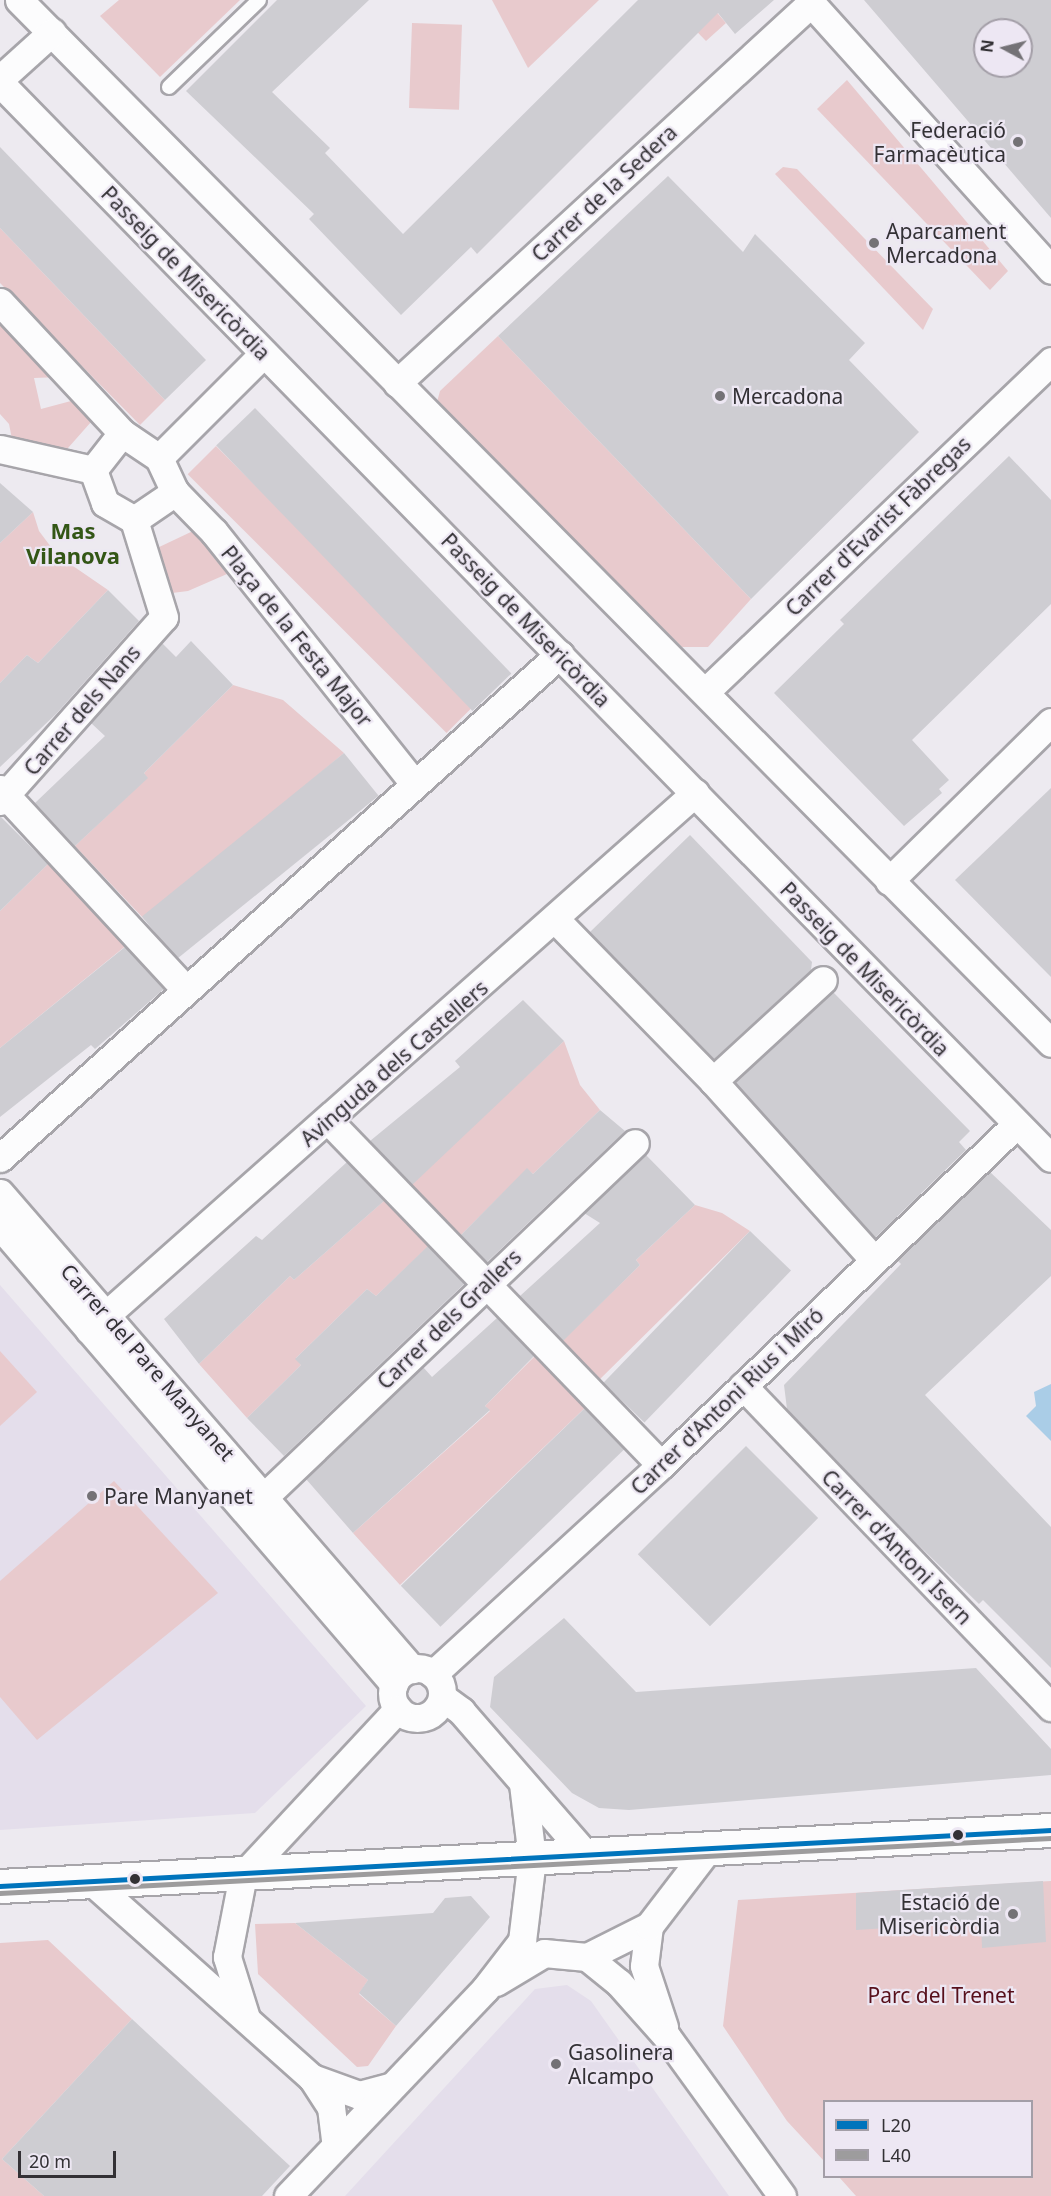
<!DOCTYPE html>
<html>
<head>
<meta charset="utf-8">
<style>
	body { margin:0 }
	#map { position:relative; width:1051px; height:2196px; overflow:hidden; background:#edeaf0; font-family:"Noto Sans",sans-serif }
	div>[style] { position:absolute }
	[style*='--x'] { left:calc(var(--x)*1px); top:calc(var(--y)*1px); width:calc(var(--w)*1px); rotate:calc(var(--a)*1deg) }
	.built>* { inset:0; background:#e4deeb }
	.green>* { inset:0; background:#e8cacd; transform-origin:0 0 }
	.water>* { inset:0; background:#aacde7 }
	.building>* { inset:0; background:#cecdd2; transform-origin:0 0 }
	.roads { filter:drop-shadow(2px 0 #a7a5aa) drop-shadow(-2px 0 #a7a5aa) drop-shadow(0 2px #a7a5aa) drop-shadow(0 -2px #a7a5aa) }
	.lane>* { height:14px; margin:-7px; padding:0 7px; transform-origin:7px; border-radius:7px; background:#fcfcfd }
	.street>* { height:27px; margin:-13.5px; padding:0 13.5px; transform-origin:13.5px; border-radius:13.5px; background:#fcfcfd }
	.street>.ring { margin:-13.5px; padding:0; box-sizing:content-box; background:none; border:27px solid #fcfcfd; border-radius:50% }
	.secondary>* { height:33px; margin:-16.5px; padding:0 16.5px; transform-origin:16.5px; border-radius:16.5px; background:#fcfcfd }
	.bus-1>* { height:4.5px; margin:-2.25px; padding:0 2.25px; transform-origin:2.25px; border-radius:2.25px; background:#0074bc }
	.bus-2>* { height:4.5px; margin:-2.25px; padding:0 2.25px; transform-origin:2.25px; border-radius:2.25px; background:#9d9c9d }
	.dots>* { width:16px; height:16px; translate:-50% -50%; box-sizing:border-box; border:3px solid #ede7f3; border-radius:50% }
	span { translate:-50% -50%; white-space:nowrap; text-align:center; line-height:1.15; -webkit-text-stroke:4.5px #ede7f3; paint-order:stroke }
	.poi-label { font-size:21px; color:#333135 }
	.right { translate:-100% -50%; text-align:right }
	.left { translate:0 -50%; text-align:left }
	.street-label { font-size:21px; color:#333135 }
	.park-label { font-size:21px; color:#570f1b }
	.neighbourhood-label { font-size:22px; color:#335616; font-weight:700 }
	.legend { position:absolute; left:823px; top:2100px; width:210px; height:78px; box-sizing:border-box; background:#ede7f3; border:2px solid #a39ea7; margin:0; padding:8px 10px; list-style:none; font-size:18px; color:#333135 }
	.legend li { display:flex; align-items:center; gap:12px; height:30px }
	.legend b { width:30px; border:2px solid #a39ea7 }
	.north { position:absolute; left:973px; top:18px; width:60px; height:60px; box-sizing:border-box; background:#ede7f3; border:2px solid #a39ea7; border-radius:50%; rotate:277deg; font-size:16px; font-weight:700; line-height:24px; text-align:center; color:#333135 }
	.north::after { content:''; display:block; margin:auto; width:21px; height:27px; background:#747276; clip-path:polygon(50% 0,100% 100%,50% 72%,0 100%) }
	.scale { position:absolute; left:18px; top:2151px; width:98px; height:27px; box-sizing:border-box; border:3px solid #333135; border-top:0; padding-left:8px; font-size:18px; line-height:21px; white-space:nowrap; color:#333135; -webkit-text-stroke:4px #ede7f3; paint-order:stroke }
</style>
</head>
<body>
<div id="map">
	<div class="built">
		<div style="clip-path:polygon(0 1285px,366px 1706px,255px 1813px,0 1830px)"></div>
		<div style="clip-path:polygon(567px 1985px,591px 2001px,729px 2196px,345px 2196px,535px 1989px)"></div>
	</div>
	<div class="green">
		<div style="clip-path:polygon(119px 0,240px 0,160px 77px,100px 16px)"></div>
		<div style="clip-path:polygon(492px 0,599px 0,528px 68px)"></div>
		<div style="clip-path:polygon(666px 0,706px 0,726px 23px,706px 41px)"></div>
		<div style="left:412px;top:23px;width:50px;height:85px;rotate:2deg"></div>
		<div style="clip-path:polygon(847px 80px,1008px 271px,990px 290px,817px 109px)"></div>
		<div style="clip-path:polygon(783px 167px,797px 169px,933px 309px,923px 330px,775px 174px)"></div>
		<div style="clip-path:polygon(0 228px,165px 400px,140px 425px,0 283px)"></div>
		<div style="clip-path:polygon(0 314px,60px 377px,34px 378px,41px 409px,71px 401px,82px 405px,91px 422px,68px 448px,13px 444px,9px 424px,0 414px)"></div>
		<div style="clip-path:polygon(498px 336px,751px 599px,708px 647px,682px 647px,437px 402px,440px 391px)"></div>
		<div style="left:216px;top:446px;width:366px;height:40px;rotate:45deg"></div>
		<div style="clip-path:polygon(33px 512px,39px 531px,57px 555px,108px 590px,38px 663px,27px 655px,0 683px,0 543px)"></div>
		<div style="clip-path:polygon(193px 531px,227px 574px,188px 591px,164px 594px,155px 549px)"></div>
		<div style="clip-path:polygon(233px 685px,283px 700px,344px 753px,145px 920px,75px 846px,147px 778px,144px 773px)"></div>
		<div style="clip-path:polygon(53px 859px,133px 940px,0 1048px,0 911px)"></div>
		<div style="clip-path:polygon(564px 1041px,580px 1085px,600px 1110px,533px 1174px,527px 1169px,458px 1238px,408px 1186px)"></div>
		<div style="clip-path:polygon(385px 1200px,431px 1244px,376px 1296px,367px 1289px,296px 1358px,301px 1365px,247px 1418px,199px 1364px,290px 1276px,294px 1280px)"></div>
		<div style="clip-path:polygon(695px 1205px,722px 1213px,750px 1231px,596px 1383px,558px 1345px,640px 1265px,636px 1260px)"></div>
		<div style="clip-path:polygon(0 1351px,37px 1392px,0 1426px)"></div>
		<div style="clip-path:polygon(537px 1354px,589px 1404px,400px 1585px,353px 1533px,490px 1411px,485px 1406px)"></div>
		<div style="clip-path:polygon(114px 1481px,218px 1593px,37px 1740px,0 1697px,0 1581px)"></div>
		<div style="clip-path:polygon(1051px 1881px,1051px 2196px,856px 2196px,839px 2177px,1032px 2176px,1032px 2102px,824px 2102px,824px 2161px,787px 2121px,723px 2026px,738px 1900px)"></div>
		<div style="clip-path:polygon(295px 1923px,368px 1980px,359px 1994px,396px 2026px,368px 2066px,357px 2067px,258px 1974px,255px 1924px)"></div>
		<div style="clip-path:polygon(48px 1940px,132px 2019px,2px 2159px,44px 2196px,0 2196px,0 1943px)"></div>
	</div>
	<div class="water">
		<div style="clip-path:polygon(1051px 1384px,1051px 1441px,1026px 1416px,1036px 1406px,1034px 1392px)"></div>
	</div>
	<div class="building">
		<div style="clip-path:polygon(277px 0,369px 0,272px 92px,330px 148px,325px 153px,403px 234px,638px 0,774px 0,735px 34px,718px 13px,477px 254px,471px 247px,401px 315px,309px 219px,314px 214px,186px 91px)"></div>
		<div style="clip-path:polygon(evenodd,864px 0,1051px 0,1051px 218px,864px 0,985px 30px,1021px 30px,1021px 66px,985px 66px,985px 30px)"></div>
		<div style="clip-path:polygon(0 147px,206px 360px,165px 400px,0 228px)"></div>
		<div style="clip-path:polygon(668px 176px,743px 252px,755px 234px,865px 343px,849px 360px,919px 432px,751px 599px,498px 336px)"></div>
		<div style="left:255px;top:408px;width:369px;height:54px;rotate:46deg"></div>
		<div style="clip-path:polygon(1009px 456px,1051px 500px,1051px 604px,912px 740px,949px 780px,939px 789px,942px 793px,904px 826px,774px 693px,844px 624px,840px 620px)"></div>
		<div style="clip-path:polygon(0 483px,33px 512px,0 543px)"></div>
		<div style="clip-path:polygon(108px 590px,139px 621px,56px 714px,0 767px,0 683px,27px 655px,38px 663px)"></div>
		<div style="clip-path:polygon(191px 641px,233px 685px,144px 773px,148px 778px,75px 846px,35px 803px,105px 736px,91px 723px,162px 643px,176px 657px)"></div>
		<div style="left:344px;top:753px;width:55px;height:260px;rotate:51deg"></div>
		<div style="clip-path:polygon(1051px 788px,1051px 977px,955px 880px)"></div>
		<div style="clip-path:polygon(0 816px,48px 864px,0 911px)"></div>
		<div style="clip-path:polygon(690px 835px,812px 962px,811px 970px,714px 1059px,590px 932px)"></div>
		<div style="clip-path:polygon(125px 947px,164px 989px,95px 1049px,91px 1045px,0 1117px,0 1048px)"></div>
		<div style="clip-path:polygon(833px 992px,970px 1131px,959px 1142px,966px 1150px,875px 1238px,735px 1082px)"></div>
		<div style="clip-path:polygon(523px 1000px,564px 1041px,412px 1185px,370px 1141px,460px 1067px,455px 1061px)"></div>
		<div style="clip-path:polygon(600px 1110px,625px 1131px,487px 1262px,461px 1235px,527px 1168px,533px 1174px)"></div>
		<div style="clip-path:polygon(646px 1155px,695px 1205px,636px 1260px,640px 1265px,563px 1341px,520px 1296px,600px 1223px,584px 1213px)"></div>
		<div style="clip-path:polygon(347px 1162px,384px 1201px,294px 1280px,290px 1276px,199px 1364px,164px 1319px,256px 1236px,262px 1240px)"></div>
		<div style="clip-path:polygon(989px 1171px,1051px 1230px,1051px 1276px,925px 1395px,1051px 1527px,1051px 1668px,983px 1600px,979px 1604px,902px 1529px,787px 1409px,784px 1385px,901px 1264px,897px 1260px)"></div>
		<div style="left:750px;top:1231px;width:57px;height:211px;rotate:44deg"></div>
		<div style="clip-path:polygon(428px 1246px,464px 1284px,284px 1456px,247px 1418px,301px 1365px,295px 1359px,367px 1289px,376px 1296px)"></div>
		<div style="clip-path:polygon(497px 1318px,534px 1356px,485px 1406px,490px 1410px,353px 1533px,306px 1479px,423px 1367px,432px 1377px)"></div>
		<div style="left:585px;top:1408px;width:57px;height:256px;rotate:46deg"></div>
		<div style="left:746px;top:1446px;width:102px;height:153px;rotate:45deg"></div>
		<div style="clip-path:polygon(564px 1618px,636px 1692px,976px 1668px,1051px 1749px,1051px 1775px,629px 1810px,599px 1808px,572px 1793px,490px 1707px,494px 1677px)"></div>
		<div style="clip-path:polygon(1043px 1881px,1046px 1942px,982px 1948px,981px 1922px,856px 1930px,856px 1893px)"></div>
		<div style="clip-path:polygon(471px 1896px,490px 1917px,396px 2026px,359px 1993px,368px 1980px,295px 1923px,433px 1913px,445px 1898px)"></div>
		<div style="clip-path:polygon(132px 2019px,290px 2166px,262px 2196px,44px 2196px,2px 2159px)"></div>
	</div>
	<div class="roads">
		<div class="lane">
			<div style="--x:169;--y:87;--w:125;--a:-44"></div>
		</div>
		<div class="street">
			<div style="--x:19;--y:0;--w:1467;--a:45.3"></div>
			<div style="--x:0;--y:79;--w:70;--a:-42.1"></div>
			<div style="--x:0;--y:83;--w:1503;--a:45.65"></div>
			<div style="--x:0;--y:302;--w:179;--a:47"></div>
			<div style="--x:122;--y:433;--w:45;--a:34"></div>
			<div style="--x:159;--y:458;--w:38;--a:65"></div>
			<div style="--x:175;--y:492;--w:56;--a:45.7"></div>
			<div style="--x:214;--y:532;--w:321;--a:51.5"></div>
			<div style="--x:397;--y:383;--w:562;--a:-42.55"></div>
			<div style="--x:811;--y:3;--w:359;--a:48"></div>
			<div style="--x:122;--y:433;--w:47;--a:128.1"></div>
			<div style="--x:93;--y:470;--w:35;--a:70"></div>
			<div style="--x:105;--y:503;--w:34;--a:30"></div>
			<div style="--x:134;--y:520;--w:50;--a:-34.3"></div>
			<div style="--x:0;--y:449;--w:95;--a:12.7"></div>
			<div style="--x:159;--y:458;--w:148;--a:-45"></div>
			<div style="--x:705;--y:692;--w:479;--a:-43.7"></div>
			<div style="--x:0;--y:789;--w:274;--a:47.2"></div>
			<div style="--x:0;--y:801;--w:246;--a:-48.3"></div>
			<div style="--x:164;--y:617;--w:102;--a:-107.2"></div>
			<div style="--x:889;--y:881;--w:227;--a:-44.5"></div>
			<div style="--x:556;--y:920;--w:225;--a:45.7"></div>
			<div style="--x:713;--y:1081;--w:241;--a:48"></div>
			<div style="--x:713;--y:1081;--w:149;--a:-42.6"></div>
			<div style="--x:328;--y:1120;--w:479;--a:46"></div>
			<div style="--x:0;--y:1158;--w:753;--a:-41.99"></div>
			<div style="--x:0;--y:1193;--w:630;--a:49.12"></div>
			<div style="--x:0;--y:1226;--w:604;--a:49.3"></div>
			<div style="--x:89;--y:1330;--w:810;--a:-41.55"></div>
			<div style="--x:743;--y:1386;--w:445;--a:46.2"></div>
			<div style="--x:265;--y:1496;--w:511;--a:-43.65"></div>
			<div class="ring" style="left:392px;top:1668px;width:23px;height:23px"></div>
			<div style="--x:433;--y:1674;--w:309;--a:-42.5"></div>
			<div style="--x:661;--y:1465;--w:492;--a:-43.8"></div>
			<div style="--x:442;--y:1697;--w:24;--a:36"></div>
			<div style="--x:461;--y:1711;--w:191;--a:49"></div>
			<div style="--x:92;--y:1882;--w:295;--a:41.7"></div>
			<div style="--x:312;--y:2078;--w:35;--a:57"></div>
			<div style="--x:331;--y:2107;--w:38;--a:83"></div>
			<div style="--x:649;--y:1926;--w:40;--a:97.1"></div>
			<div style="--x:644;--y:1966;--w:64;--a:71.8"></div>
			<div style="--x:587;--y:1957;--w:41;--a:39.1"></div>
			<div style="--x:619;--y:1983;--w:72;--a:48.4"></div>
			<div style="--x:667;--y:2037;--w:196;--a:54.1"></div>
			<div style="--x:496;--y:1982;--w:56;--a:-31.1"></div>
			<div style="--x:544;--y:1953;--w:43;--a:5.3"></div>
			<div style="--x:587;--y:1957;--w:69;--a:-26.6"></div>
			<div style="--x:649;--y:1926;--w:97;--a:-52.5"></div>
			<div style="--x:246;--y:2018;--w:64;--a:-107.3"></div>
			<div style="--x:227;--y:1957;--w:84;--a:-79"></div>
			<div style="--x:243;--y:1875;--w:227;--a:-47"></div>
			<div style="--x:312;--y:2078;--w:50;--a:19.9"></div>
			<div style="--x:359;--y:2095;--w:31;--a:-15"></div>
			<div style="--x:288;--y:2196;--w:286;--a:-46.4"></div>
			<div style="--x:485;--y:1989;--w:61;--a:-52.4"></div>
			<div style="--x:522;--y:1941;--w:84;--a:-83.1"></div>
			<div style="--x:532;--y:1858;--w:75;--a:-96.9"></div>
		</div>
		<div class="secondary">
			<div style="--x:0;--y:1886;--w:1052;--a:-3.05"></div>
		</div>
	</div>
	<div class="bus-1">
		<div style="--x:0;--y:1886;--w:1052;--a:-3.05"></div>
	</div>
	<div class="bus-2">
		<div style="--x:0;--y:1893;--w:1052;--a:-3"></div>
	</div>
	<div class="dots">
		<div style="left:1018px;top:142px;background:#747276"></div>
		<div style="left:874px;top:243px;background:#747276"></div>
		<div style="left:720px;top:396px;background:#747276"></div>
		<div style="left:92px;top:1496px;background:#747276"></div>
		<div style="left:958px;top:1835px;background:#333135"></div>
		<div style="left:135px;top:1879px;background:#333135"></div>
		<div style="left:1013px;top:1914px;background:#747276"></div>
		<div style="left:556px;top:2064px;background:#747276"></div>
	</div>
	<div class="poi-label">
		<span class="right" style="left:1006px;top:142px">Federació<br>Farmacèutica</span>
		<span class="left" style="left:886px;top:243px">Aparcament<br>Mercadona</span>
		<span class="left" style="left:732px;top:396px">Mercadona</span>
		<span class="left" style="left:104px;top:1496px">Pare Manyanet</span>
		<span class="right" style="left:1000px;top:1914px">Estació de<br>Misericòrdia</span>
		<span class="left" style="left:568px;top:2064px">Gasolinera<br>Alcampo</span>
	</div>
	<div class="street-label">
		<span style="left:604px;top:193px;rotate:-43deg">Carrer de la Sedera</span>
		<span style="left:186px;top:273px;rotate:46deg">Passeig de Misericòrdia</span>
		<span style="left:878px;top:526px;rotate:-44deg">Carrer d'Evarist Fàbregas</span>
		<span style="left:526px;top:620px;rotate:46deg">Passeig de Misericòrdia</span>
		<span style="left:297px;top:636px;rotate:51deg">Plaça de la Festa Major</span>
		<span style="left:82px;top:710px;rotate:-49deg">Carrer dels Nans</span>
		<span style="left:865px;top:969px;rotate:46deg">Passeig de Misericòrdia</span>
		<span style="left:394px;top:1063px;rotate:-41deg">Avinguda dels Castellers</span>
		<span style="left:449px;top:1319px;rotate:-44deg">Carrer dels Grallers</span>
		<span style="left:148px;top:1362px;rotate:49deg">Carrer del Pare Manyanet</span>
		<span style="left:727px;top:1401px;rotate:-44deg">Carrer d'Antoni Rius i Miró</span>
		<span style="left:897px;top:1547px;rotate:46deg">Carrer d'Antoni Isern</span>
	</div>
	<div class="park-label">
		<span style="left:941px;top:1995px">Parc del Trenet</span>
	</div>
	<div class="neighbourhood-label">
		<span style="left:73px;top:543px">Mas<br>Vilanova</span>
	</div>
	<ul class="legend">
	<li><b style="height:8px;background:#0074bc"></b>L20</li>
	<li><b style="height:8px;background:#9d9c9d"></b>L40</li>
	</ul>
	<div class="north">N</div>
	<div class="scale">20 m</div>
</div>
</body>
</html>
